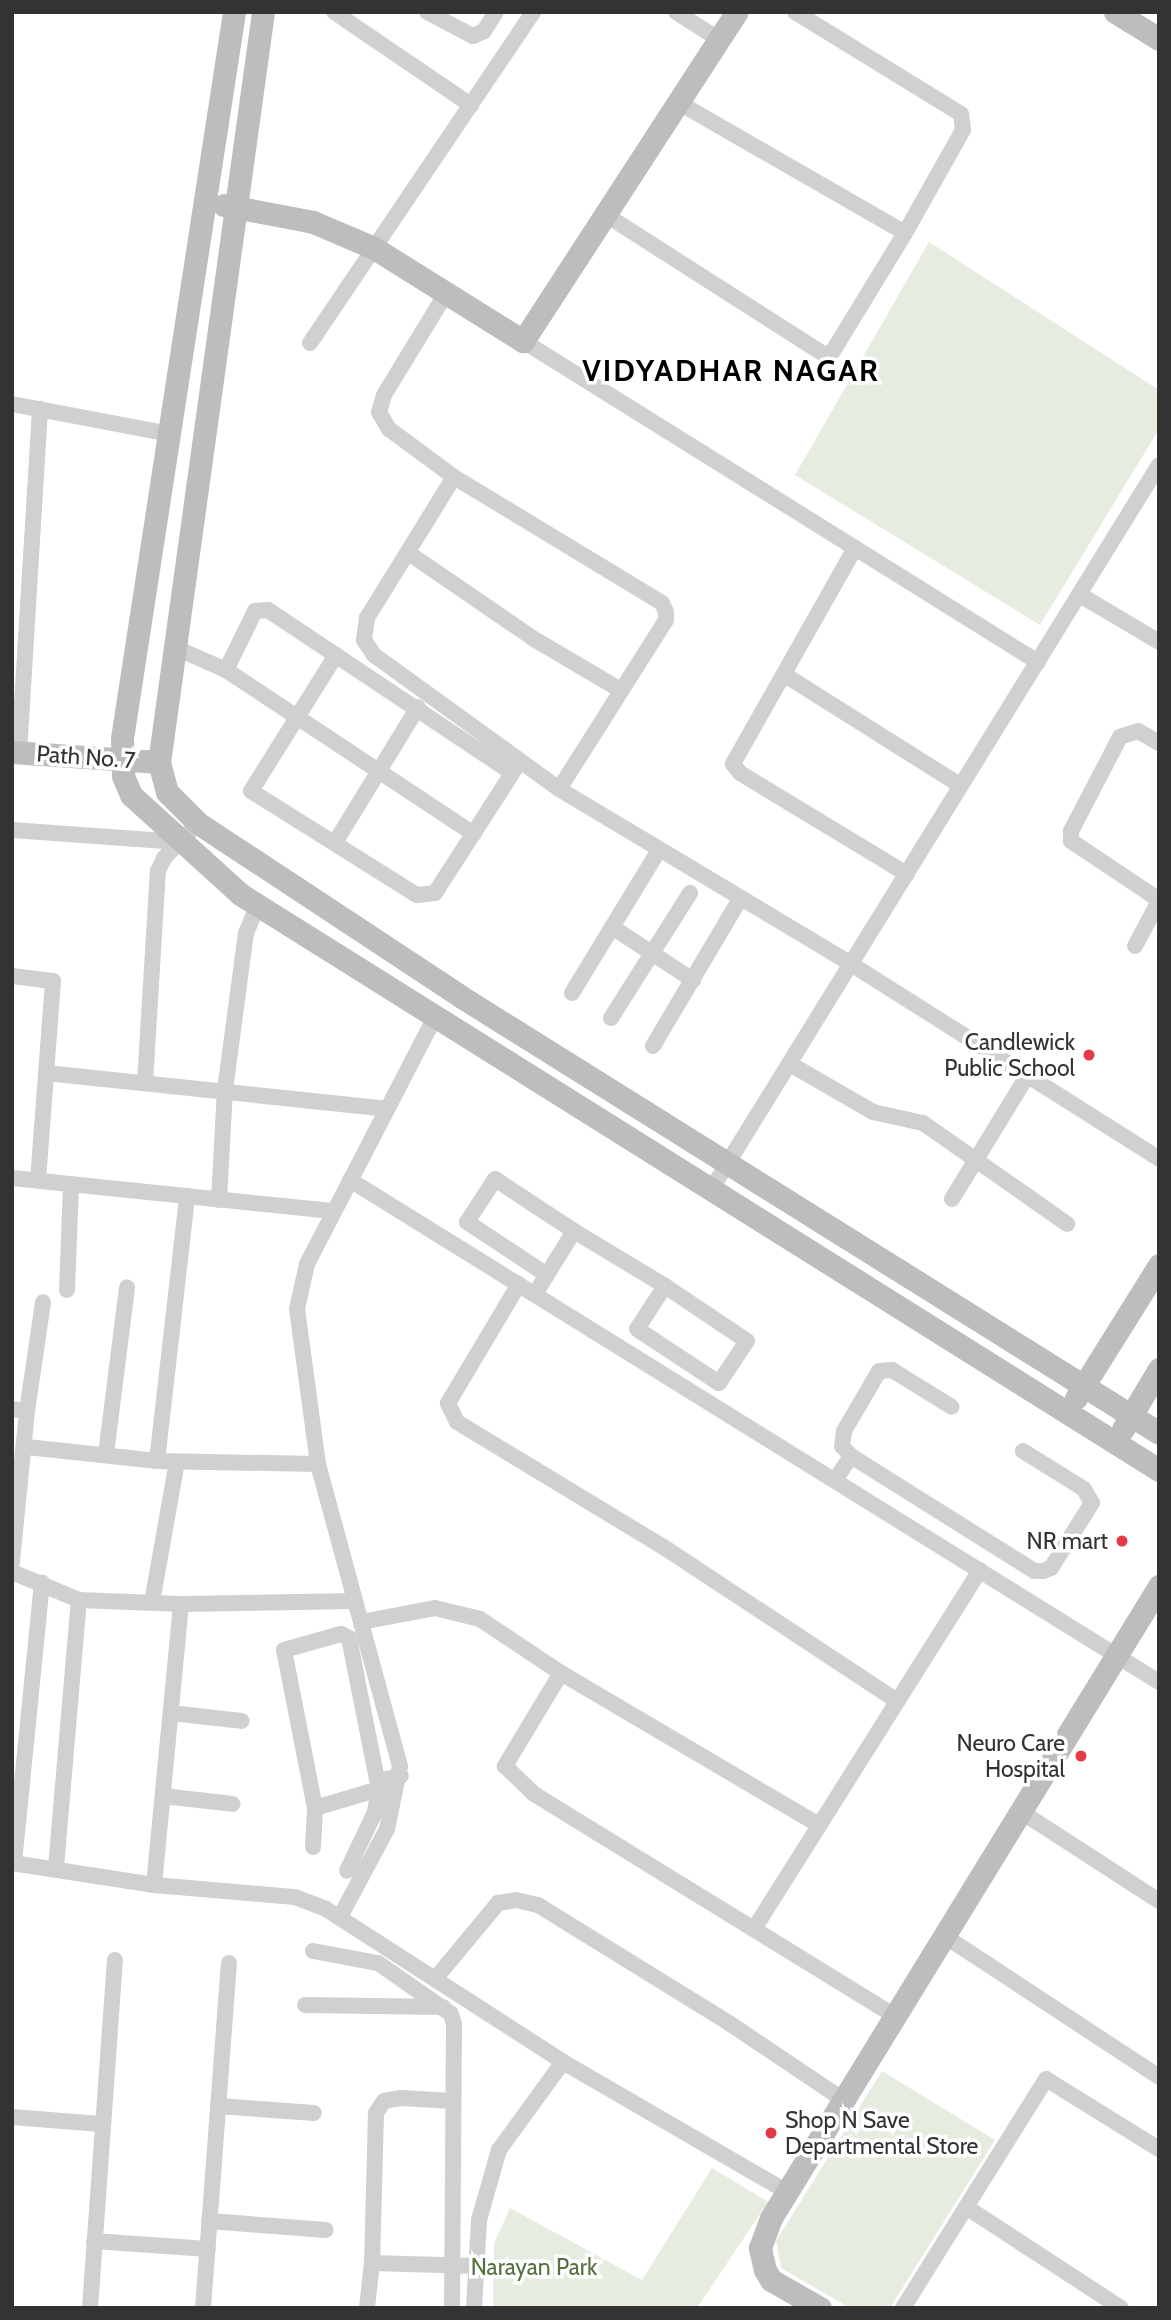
<!DOCTYPE html>
<html>
<head>
<meta charset="utf-8">
<style>
	body { margin:0 }
	#map { position:relative; width:1171px; height:2320px; overflow:hidden; background:#fff; font-family:Cabin,sans-serif }
	div>[style] { position:absolute }
	[style*='--x'] { left:calc(var(--x)*1px); top:calc(var(--y)*1px); width:calc(var(--w)*1px); rotate:calc(var(--a)*1deg) }
	.green>* { inset:0; background:#e6ecdf }
	.street>* { height:16px; margin:-8px; padding:0 8px; transform-origin:8px; border-radius:8px; background:#d0d0d0 }
	.secondary>* { height:23px; margin:-11.5px; padding:0 11.5px; transform-origin:11.5px; border-radius:11.5px; background:#bdbdbd }
	.dots>* { width:19px; height:19px; translate:-50% -50%; box-sizing:border-box; border:4px solid #fff; border-radius:50% }
	span { translate:-50% -50%; white-space:nowrap; text-align:center; line-height:1.15; -webkit-text-stroke:7px #fff; paint-order:stroke }
	.street-label { font-size:23px; color:#333 }
	.poi-label { font-size:23px; color:#333 }
	.right { translate:-100% -50%; text-align:right }
	.left { translate:0 -50%; text-align:left }
	.park-label { font-size:23px; color:#56703f }
	.district-label { font-size:30px; color:#000; font-weight:700; letter-spacing:2px }
	.frame { position:absolute; inset:0; border:14px solid #333; pointer-events:none }
</style>
</head>
<body>
<div id="map">
	<div class="green">
		<div style="clip-path:polygon(929px 242px,1159px 390px,1159px 429px,1040px 625px,795px 475px)"></div>
		<div style="clip-path:polygon(882px 2071px,995px 2140px,890px 2308px,850px 2308px,781px 2268px,776px 2241px)"></div>
		<div style="clip-path:polygon(712px 2168px,768px 2202px,697px 2308px,493px 2308px,494px 2244px,510px 2208px,642px 2280px)"></div>
	</div>
	<div class="street">
		<div style="--x:334;--y:12;--w:166;--a:34.2"></div>
		<div style="--x:427;--y:12;--w:52;--a:27.6"></div>
		<div style="--x:473;--y:36;--w:12;--a:-24"></div>
		<div style="--x:484;--y:31;--w:22;--a:-58"></div>
		<div style="--x:676;--y:12;--w:52;--a:32.5"></div>
		<div style="--x:681;--y:104;--w:258;--a:29.9"></div>
		<div style="--x:905;--y:233;--w:118;--a:-60.6"></div>
		<div style="--x:963;--y:130;--w:16;--a:-97"></div>
		<div style="--x:961;--y:114;--w:195;--a:-148.4"></div>
		<div style="--x:606;--y:215;--w:260;--a:32.6"></div>
		<div style="--x:825;--y:355;--w:9;--a:-27"></div>
		<div style="--x:833;--y:351;--w:138;--a:-58.6"></div>
		<div style="--x:445;--y:295;--w:117;--a:121.4"></div>
		<div style="--x:384;--y:395;--w:18;--a:106"></div>
		<div style="--x:379;--y:412;--w:20;--a:60"></div>
		<div style="--x:389;--y:429;--w:81;--a:36.4"></div>
		<div style="--x:454;--y:477;--w:243;--a:31.2"></div>
		<div style="--x:662;--y:603;--w:10;--a:66"></div>
		<div style="--x:666;--y:612;--w:8;--a:90"></div>
		<div style="--x:666;--y:620;--w:200;--a:122.3"></div>
		<div style="--x:523;--y:341;--w:607;--a:31.94"></div>
		<div style="--x:310;--y:343;--w:399;--a:-56"></div>
		<div style="--x:12;--y:404;--w:160;--a:10.8"></div>
		<div style="--x:454;--y:477;--w:166;--a:121.7"></div>
		<div style="--x:367;--y:618;--w:22;--a:98"></div>
		<div style="--x:364;--y:640;--w:18;--a:56"></div>
		<div style="--x:374;--y:655;--w:228;--a:35.9"></div>
		<div style="--x:559;--y:789;--w:340;--a:30.9"></div>
		<div style="--x:851;--y:964;--w:365;--a:32.3"></div>
		<div style="--x:855;--y:548;--w:248;--a:119.5"></div>
		<div style="--x:733;--y:764;--w:11;--a:52"></div>
		<div style="--x:740;--y:773;--w:195;--a:31.2"></div>
		<div style="--x:410;--y:554;--w:150;--a:34.4"></div>
		<div style="--x:534;--y:639;--w:99;--a:30.5"></div>
		<div style="--x:1080;--y:595;--w:92;--a:30.7"></div>
		<div style="--x:176;--y:648;--w:55;--a:23.7"></div>
		<div style="--x:226;--y:670;--w:297;--a:33.5"></div>
		<div style="--x:336;--y:655;--w:160;--a:122"></div>
		<div style="--x:251;--y:791;--w:196;--a:32.1"></div>
		<div style="--x:417;--y:895;--w:18;--a:-6"></div>
		<div style="--x:435;--y:893;--w:157;--a:-57.2"></div>
		<div style="--x:226;--y:670;--w:66;--a:-63.8"></div>
		<div style="--x:255;--y:611;--w:13;--a:-4"></div>
		<div style="--x:268;--y:610;--w:293;--a:33.7"></div>
		<div style="--x:785;--y:675;--w:207;--a:32.2"></div>
		<div style="--x:1159;--y:743;--w:24;--a:-150"></div>
		<div style="--x:1138;--y:731;--w:19;--a:162"></div>
		<div style="--x:1120;--y:737;--w:106;--a:117.5"></div>
		<div style="--x:1071;--y:831;--w:10;--a:90"></div>
		<div style="--x:1071;--y:841;--w:106;--a:33.8"></div>
		<div style="--x:19;--y:753;--w:345;--a:-86.5"></div>
		<div style="--x:12;--y:830;--w:167;--a:4.1"></div>
		<div style="--x:336;--y:841;--w:157;--a:-58.5"></div>
		<div style="--x:612;--y:927;--w:97;--a:33.2"></div>
		<div style="--x:1135;--y:946;--w:51;--a:-61.9"></div>
		<div style="--x:12;--y:976;--w:41;--a:7"></div>
		<div style="--x:53;--y:981;--w:200;--a:94.3"></div>
		<div style="--x:572;--y:993;--w:167;--a:-58.7"></div>
		<div style="--x:611;--y:1018;--w:148;--a:-57.7"></div>
		<div style="--x:653;--y:1046;--w:171;--a:-59.4"></div>
		<div style="--x:790;--y:1064;--w:96;--a:30"></div>
		<div style="--x:873;--y:1112;--w:51;--a:12.4"></div>
		<div style="--x:923;--y:1123;--w:176;--a:35"></div>
		<div style="--x:46;--y:1073;--w:342;--a:6"></div>
		<div style="--x:145;--y:1082;--w:211;--a:-86.5"></div>
		<div style="--x:158;--y:871;--w:14;--a:-65"></div>
		<div style="--x:164;--y:858;--w:49;--a:-45.8"></div>
		<div style="--x:12;--y:1178;--w:324;--a:5.9"></div>
		<div style="--x:350;--y:1180;--w:952;--a:31.82"></div>
		<div style="--x:711;--y:1190;--w:852;--a:-58.29"></div>
		<div style="--x:952;--y:1199;--w:144;--a:-58.6"></div>
		<div style="--x:219;--y:1200;--w:110;--a:-86.9"></div>
		<div style="--x:225;--y:1090;--w:158;--a:-82.4"></div>
		<div style="--x:246;--y:933;--w:30;--a:-67"></div>
		<div style="--x:547;--y:1275;--w:96;--a:-146.5"></div>
		<div style="--x:467;--y:1222;--w:51;--a:-56.9"></div>
		<div style="--x:495;--y:1179;--w:95;--a:33.4"></div>
		<div style="--x:519;--y:1284;--w:139;--a:120.8"></div>
		<div style="--x:448;--y:1403;--w:21;--a:65"></div>
		<div style="--x:457;--y:1422;--w:240;--a:31.2"></div>
		<div style="--x:662;--y:1546;--w:282;--a:33.4"></div>
		<div style="--x:67;--y:1290;--w:106;--a:-87.8"></div>
		<div style="--x:535;--y:1294;--w:74;--a:-58.2"></div>
		<div style="--x:574;--y:1231;--w:106;--a:31.1"></div>
		<div style="--x:665;--y:1286;--w:51;--a:123.1"></div>
		<div style="--x:637;--y:1329;--w:98;--a:33.4"></div>
		<div style="--x:719;--y:1383;--w:50;--a:-56.3"></div>
		<div style="--x:747;--y:1341;--w:99;--a:-146.1"></div>
		<div style="--x:12;--y:1409;--w:15;--a:8"></div>
		<div style="--x:27;--y:1411;--w:152;--a:95.7"></div>
		<div style="--x:27;--y:1411;--w:110;--a:-81.6"></div>
		<div style="--x:27;--y:1447;--w:131;--a:6.1"></div>
		<div style="--x:157;--y:1461;--w:161;--a:1.1"></div>
		<div style="--x:106;--y:1454;--w:168;--a:-82.8"></div>
		<div style="--x:851;--y:1456;--w:216;--a:32.1"></div>
		<div style="--x:1034;--y:1571;--w:9;--a:0"></div>
		<div style="--x:1043;--y:1571;--w:9;--a:-21"></div>
		<div style="--x:1051;--y:1568;--w:77;--a:-57.8"></div>
		<div style="--x:1092;--y:1503;--w:16;--a:-120"></div>
		<div style="--x:1084;--y:1489;--w:72;--a:-148.1"></div>
		<div style="--x:157;--y:1461;--w:267;--a:-83.5"></div>
		<div style="--x:835;--y:1480;--w:29;--a:-56"></div>
		<div style="--x:851;--y:1456;--w:13;--a:-132"></div>
		<div style="--x:842;--y:1446;--w:15;--a:-82"></div>
		<div style="--x:844;--y:1431;--w:69;--a:-59.7"></div>
		<div style="--x:879;--y:1371;--w:13;--a:-4"></div>
		<div style="--x:892;--y:1370;--w:70;--a:31.7"></div>
		<div style="--x:12;--y:1572;--w:73;--a:22.7"></div>
		<div style="--x:79;--y:1600;--w:102;--a:2.2"></div>
		<div style="--x:181;--y:1604;--w:174;--a:-1"></div>
		<div style="--x:152;--y:1602;--w:142;--a:-79.9"></div>
		<div style="--x:361;--y:1622;--w:75;--a:-10.7"></div>
		<div style="--x:435;--y:1608;--w:46;--a:13.7"></div>
		<div style="--x:480;--y:1619;--w:97;--a:33.7"></div>
		<div style="--x:171;--y:1713;--w:71;--a:6.4"></div>
		<div style="--x:163;--y:1796;--w:70;--a:6.5"></div>
		<div style="--x:315;--y:1808;--w:67;--a:-16.5"></div>
		<div style="--x:379;--y:1789;--w:12;--a:-55"></div>
		<div style="--x:386;--y:1779;--w:15;--a:-11"></div>
		<div style="--x:1020;--y:1811;--w:166;--a:32.9"></div>
		<div style="--x:819;--y:1825;--w:299;--a:-149.5"></div>
		<div style="--x:561;--y:1673;--w:109;--a:121.1"></div>
		<div style="--x:505;--y:1766;--w:40;--a:44"></div>
		<div style="--x:534;--y:1794;--w:422;--a:31.6"></div>
		<div style="--x:313;--y:1847;--w:39;--a:-87"></div>
		<div style="--x:315;--y:1808;--w:161;--a:-101.1"></div>
		<div style="--x:284;--y:1650;--w:59;--a:-15.7"></div>
		<div style="--x:341;--y:1634;--w:9;--a:27"></div>
		<div style="--x:349;--y:1638;--w:154;--a:78.8"></div>
		<div style="--x:379;--y:1789;--w:23;--a:100"></div>
		<div style="--x:375;--y:1812;--w:65;--a:115.4"></div>
		<div style="--x:12;--y:1863;--w:144;--a:8.8"></div>
		<div style="--x:154;--y:1885;--w:142;--a:4.9"></div>
		<div style="--x:295;--y:1897;--w:33;--a:21"></div>
		<div style="--x:326;--y:1909;--w:282;--a:32.8"></div>
		<div style="--x:563;--y:2062;--w:259;--a:30.1"></div>
		<div style="--x:14;--y:1863;--w:282;--a:-84.3"></div>
		<div style="--x:56;--y:1867;--w:268;--a:-85.1"></div>
		<div style="--x:154;--y:1885;--w:282;--a:-84.5"></div>
		<div style="--x:340;--y:1917;--w:100;--a:-61.9"></div>
		<div style="--x:387;--y:1829;--w:64;--a:-78.3"></div>
		<div style="--x:400;--y:1766;--w:313;--a:-105.2"></div>
		<div style="--x:318;--y:1464;--w:156;--a:-97.7"></div>
		<div style="--x:297;--y:1309;--w:46;--a:-77.5"></div>
		<div style="--x:307;--y:1264;--w:278;--a:-62.6"></div>
		<div style="--x:754;--y:1929;--w:424;--a:-57.8"></div>
		<div style="--x:943;--y:1935;--w:258;--a:33.3"></div>
		<div style="--x:313;--y:1951;--w:66;--a:10.5"></div>
		<div style="--x:378;--y:1963;--w:89;--a:34.9"></div>
		<div style="--x:451;--y:2014;--w:10;--a:73"></div>
		<div style="--x:454;--y:2024;--w:284;--a:90.4"></div>
		<div style="--x:435;--y:1979;--w:99;--a:-50.3"></div>
		<div style="--x:498;--y:1903;--w:18;--a:-9"></div>
		<div style="--x:516;--y:1900;--w:23;--a:13"></div>
		<div style="--x:538;--y:1905;--w:225;--a:31.7"></div>
		<div style="--x:729;--y:2023;--w:136;--a:33.9"></div>
		<div style="--x:305;--y:2005;--w:138;--a:0.8"></div>
		<div style="--x:453;--y:2101;--w:52;--a:-176.7"></div>
		<div style="--x:401;--y:2098;--w:17;--a:170"></div>
		<div style="--x:384;--y:2101;--w:14;--a:124"></div>
		<div style="--x:376;--y:2113;--w:150;--a:91.5"></div>
		<div style="--x:372;--y:2263;--w:103;--a:1.7"></div>
		<div style="--x:218;--y:2106;--w:96;--a:4.2"></div>
		<div style="--x:12;--y:2117;--w:89;--a:4.5"></div>
		<div style="--x:966;--y:2207;--w:185;--a:33.1"></div>
		<div style="--x:209;--y:2221;--w:117;--a:4.4"></div>
		<div style="--x:94;--y:2241;--w:114;--a:4"></div>
		<div style="--x:90;--y:2308;--w:349;--a:-85.9"></div>
		<div style="--x:203;--y:2308;--w:346;--a:-85.7"></div>
		<div style="--x:367;--y:2308;--w:45;--a:-83.7"></div>
		<div style="--x:474;--y:2308;--w:88;--a:-86.7"></div>
		<div style="--x:479;--y:2220;--w:73;--a:-74.1"></div>
		<div style="--x:499;--y:2150;--w:109;--a:-54"></div>
		<div style="--x:903;--y:2308;--w:270;--a:-58"></div>
		<div style="--x:1046;--y:2079;--w:133;--a:31.8"></div>
	</div>
	<div class="secondary">
		<div style="--x:234;--y:12;--w:735;--a:98.77"></div>
		<div style="--x:122;--y:738;--w:38;--a:88"></div>
		<div style="--x:123;--y:776;--w:21;--a:67"></div>
		<div style="--x:131;--y:795;--w:147;--a:42.2"></div>
		<div style="--x:240;--y:894;--w:1085;--a:32.08"></div>
		<div style="--x:263;--y:12;--w:757;--a:97.89"></div>
		<div style="--x:159;--y:762;--w:31;--a:75"></div>
		<div style="--x:167;--y:792;--w:44;--a:45"></div>
		<div style="--x:198;--y:823;--w:314;--a:33.4"></div>
		<div style="--x:460;--y:996;--w:824;--a:32.01"></div>
		<div style="--x:1115;--y:12;--w:52;--a:31.5"></div>
		<div style="--x:224;--y:205;--w:91;--a:10.8"></div>
		<div style="--x:313;--y:222;--w:66;--a:23.1"></div>
		<div style="--x:374;--y:248;--w:176;--a:32"></div>
		<div style="--x:523;--y:341;--w:392;--a:-57"></div>
		<div style="--x:12;--y:752;--w:147;--a:3.9"></div>
		<div style="--x:1076;--y:1398;--w:157;--a:-58"></div>
		<div style="--x:1123;--y:1429;--w:70;--a:-59"></div>
		<div style="--x:820;--y:2308;--w:56;--a:-150.3"></div>
		<div style="--x:771;--y:2280;--w:12;--a:-121"></div>
		<div style="--x:765;--y:2270;--w:23;--a:-103"></div>
		<div style="--x:760;--y:2248;--w:32;--a:-70"></div>
		<div style="--x:771;--y:2218;--w:742;--a:-58.45"></div>
	</div>
	<div class="dots">
		<div style="left:1089px;top:1055px;background:#e63946"></div>
		<div style="left:1122px;top:1541px;background:#e63946"></div>
		<div style="left:1081px;top:1756px;background:#e63946"></div>
		<div style="left:771px;top:2133px;background:#e63946"></div>
	</div>
	<div class="street-label">
		<span style="left:86px;top:757px;rotate:4deg">Path No. 7</span>
	</div>
	<div class="poi-label">
		<span class="right" style="left:1075px;top:1055px">Candlewick<br>Public School</span>
		<span class="right" style="left:1108px;top:1541px">NR mart</span>
		<span class="right" style="left:1065px;top:1756px">Neuro Care<br>Hospital</span>
		<span class="left" style="left:785px;top:2133px">Shop N Save<br>Departmental Store</span>
	</div>
	<div class="park-label">
		<span style="left:534px;top:2267px">Narayan Park</span>
	</div>
	<div class="district-label">
		<span style="left:731px;top:371px">VIDYADHAR NAGAR</span>
	</div>
	<div class="frame"></div>
</div>
</body>
</html>
